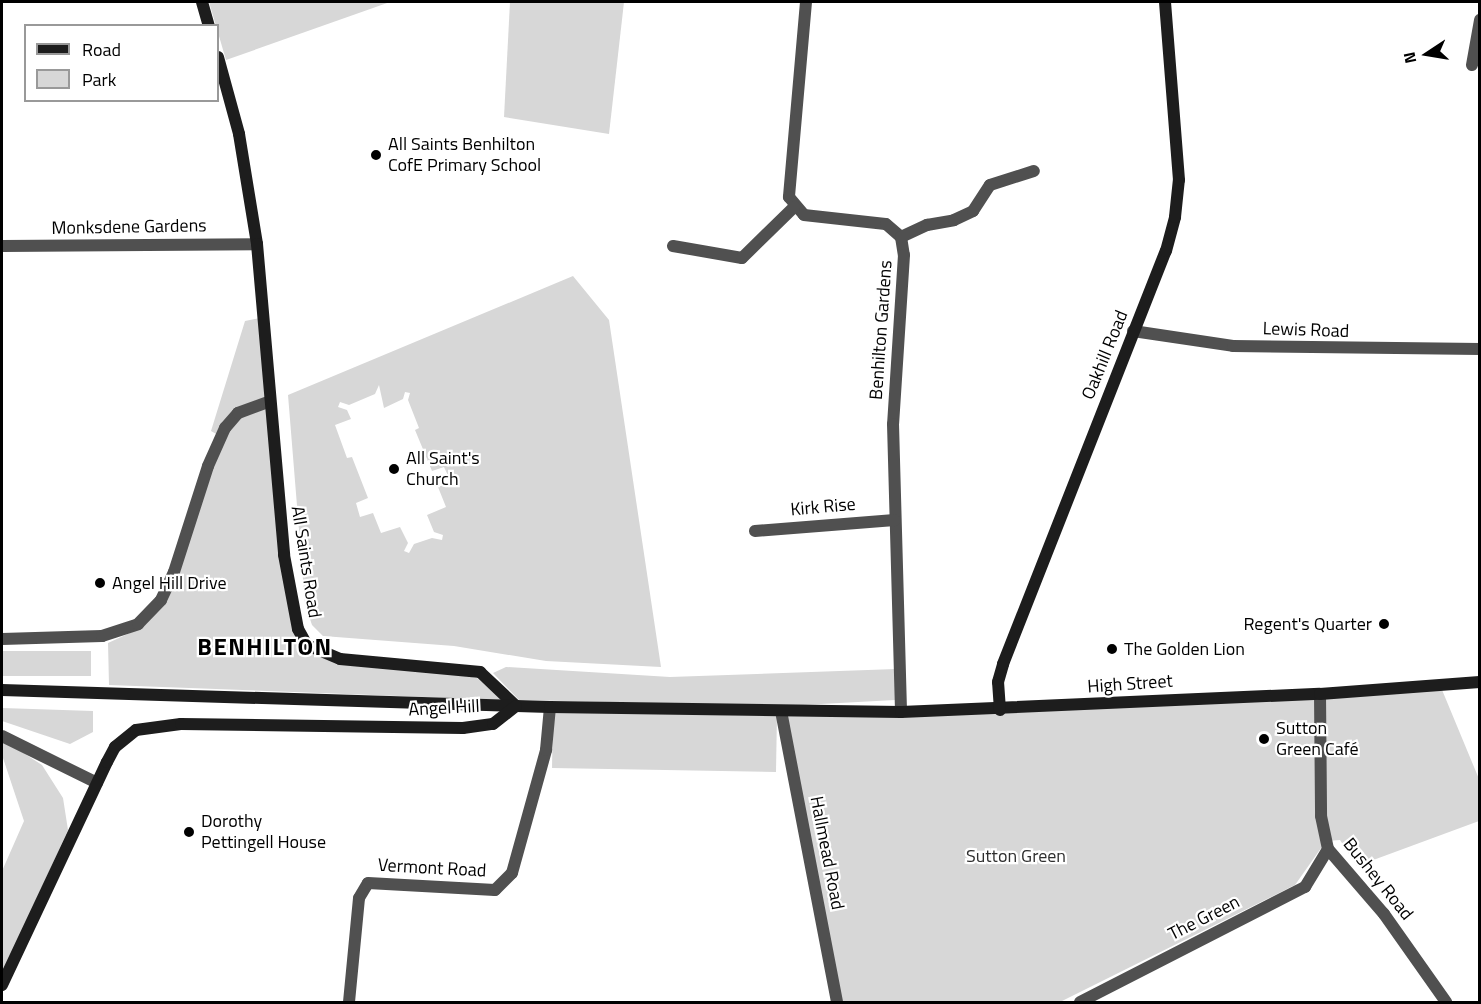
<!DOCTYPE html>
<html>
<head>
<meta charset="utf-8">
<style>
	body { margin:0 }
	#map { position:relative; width:1481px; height:1004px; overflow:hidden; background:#fff; font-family:"Titillium Web",sans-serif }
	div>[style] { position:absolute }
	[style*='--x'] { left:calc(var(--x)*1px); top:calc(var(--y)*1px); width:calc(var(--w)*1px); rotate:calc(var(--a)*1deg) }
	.green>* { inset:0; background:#d7d7d7; transform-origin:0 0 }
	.street>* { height:12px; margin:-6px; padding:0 6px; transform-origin:6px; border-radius:6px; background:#505050 }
	.secondary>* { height:12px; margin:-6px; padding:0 6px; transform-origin:6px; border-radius:6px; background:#1d1d1d }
	.dots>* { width:16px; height:16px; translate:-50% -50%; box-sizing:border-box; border:3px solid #fff; border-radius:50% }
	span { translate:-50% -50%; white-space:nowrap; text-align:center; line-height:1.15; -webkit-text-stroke:4.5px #fff; paint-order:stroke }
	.poi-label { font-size:18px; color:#000 }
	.left { translate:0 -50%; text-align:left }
	.right { translate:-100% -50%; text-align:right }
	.street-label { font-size:18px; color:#000 }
	.park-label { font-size:18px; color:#2e2e2e }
	.district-label { font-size:24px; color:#000; font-weight:700; letter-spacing:1.5px }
	.frame { position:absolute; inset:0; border:3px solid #000; pointer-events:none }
	.legend { position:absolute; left:24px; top:24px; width:195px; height:78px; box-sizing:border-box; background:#fff; border:2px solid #999; margin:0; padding:8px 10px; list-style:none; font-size:18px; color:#000 }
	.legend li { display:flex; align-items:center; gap:12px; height:30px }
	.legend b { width:30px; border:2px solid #999 }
	.north { position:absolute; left:1397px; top:24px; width:60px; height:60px; -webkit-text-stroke:4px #fff; paint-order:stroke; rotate:258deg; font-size:16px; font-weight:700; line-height:24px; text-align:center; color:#000 }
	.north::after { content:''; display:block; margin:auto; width:21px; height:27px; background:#000; clip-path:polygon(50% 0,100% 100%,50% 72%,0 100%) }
</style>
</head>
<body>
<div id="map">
	<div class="green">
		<div style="clip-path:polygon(209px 2px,390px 2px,226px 60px)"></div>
		<div style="clip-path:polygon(510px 2px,624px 2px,609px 134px,504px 117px)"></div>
		<div style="clip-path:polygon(evenodd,573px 276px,609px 320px,661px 667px,546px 661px,454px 646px,323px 636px,312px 625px,305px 604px,288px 395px,573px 276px,379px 385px,384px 408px,403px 399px,405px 392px,410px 393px,408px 400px,419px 428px,415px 430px,432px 471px,444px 467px,451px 482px,438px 487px,446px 507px,427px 515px,434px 532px,443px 535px,442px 540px,432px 538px,414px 544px,409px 553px,404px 551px,408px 543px,400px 527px,381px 533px,373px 513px,360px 517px,356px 503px,368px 498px,352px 457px,347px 458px,335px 425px,351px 419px,347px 410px,338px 407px,340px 402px,349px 405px,375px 394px,379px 385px)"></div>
		<div style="clip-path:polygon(260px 318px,279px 537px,306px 649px,477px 678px,503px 700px,109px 685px,108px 643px,143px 627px,165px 602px,223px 438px,211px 431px,245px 321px)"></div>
		<div style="left:2px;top:651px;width:89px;height:25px"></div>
		<div style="clip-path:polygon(506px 667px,670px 677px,896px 669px,895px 700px,784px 706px,519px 700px,493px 673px)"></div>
		<div style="clip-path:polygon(1440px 685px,1479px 779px,1479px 821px,1357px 866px,1340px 840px,1326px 841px,1295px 885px,1060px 1002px,842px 1002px,787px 716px)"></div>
		<div style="clip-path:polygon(2px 708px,93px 711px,93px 732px,70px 744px,2px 721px)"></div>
		<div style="left:553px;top:712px;width:224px;height:56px;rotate:1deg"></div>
		<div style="clip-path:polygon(2px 739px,42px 765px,63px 798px,68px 830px,2px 974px,2px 871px,24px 821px,2px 755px)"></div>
	</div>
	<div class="street">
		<div style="--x:806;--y:2;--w:196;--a:95"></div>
		<div style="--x:789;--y:197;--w:23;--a:50"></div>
		<div style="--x:804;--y:215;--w:82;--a:6.3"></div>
		<div style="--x:886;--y:224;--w:20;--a:41"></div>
		<div style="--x:901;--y:237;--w:18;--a:81"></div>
		<div style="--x:904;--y:255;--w:169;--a:93.7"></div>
		<div style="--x:893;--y:424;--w:288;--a:88.4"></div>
		<div style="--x:1472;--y:65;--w:46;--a:-79.9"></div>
		<div style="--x:901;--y:237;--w:29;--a:-25"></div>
		<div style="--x:927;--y:225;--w:27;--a:-10"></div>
		<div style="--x:954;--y:220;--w:21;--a:-25"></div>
		<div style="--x:973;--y:211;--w:31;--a:-57"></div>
		<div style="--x:990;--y:185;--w:46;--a:-17.7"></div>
		<div style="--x:2;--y:246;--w:255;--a:-0.4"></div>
		<div style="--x:673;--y:246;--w:70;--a:9.9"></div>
		<div style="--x:742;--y:258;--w:73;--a:-44.4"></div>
		<div style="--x:1133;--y:331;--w:101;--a:8.5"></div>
		<div style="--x:1233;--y:346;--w:247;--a:0.7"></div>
		<div style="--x:755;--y:531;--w:140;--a:-4.5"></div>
		<div style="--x:2;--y:639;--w:100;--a:-1.7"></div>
		<div style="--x:102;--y:636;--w:38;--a:-18"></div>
		<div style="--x:138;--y:624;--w:33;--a:-46"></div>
		<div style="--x:161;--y:600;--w:31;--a:-65"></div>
		<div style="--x:174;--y:572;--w:111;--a:-72.2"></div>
		<div style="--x:208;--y:466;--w:42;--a:-65.9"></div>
		<div style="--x:225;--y:428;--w:20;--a:-49"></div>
		<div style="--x:238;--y:413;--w:33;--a:-20"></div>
		<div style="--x:1320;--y:694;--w:122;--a:89.5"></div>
		<div style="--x:1321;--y:816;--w:34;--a:78"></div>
		<div style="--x:1328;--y:849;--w:86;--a:49.3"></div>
		<div style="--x:1384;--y:914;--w:108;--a:54.8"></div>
		<div style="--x:781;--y:711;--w:296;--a:79.1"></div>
		<div style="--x:2;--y:736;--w:106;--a:26.3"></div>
		<div style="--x:349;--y:1002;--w:104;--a:-84.5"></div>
		<div style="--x:359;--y:898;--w:17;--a:-59"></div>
		<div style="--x:368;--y:883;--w:127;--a:3.2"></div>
		<div style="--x:495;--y:890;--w:24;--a:-45"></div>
		<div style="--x:512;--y:873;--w:128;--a:-74.5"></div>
		<div style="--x:546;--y:750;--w:43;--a:-84.7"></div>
		<div style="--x:1080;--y:1002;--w:253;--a:-27.1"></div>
		<div style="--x:1305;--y:887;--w:44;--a:-58.8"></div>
	</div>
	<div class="secondary">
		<div style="--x:202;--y:2;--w:25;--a:74"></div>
		<div style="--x:218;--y:57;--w:80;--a:74.7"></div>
		<div style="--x:239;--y:134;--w:111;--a:80.7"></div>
		<div style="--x:257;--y:244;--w:312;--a:85"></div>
		<div style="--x:284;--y:555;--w:75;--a:79.3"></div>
		<div style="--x:298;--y:629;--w:18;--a:61"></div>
		<div style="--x:307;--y:645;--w:36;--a:23"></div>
		<div style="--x:340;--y:659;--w:141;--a:5.3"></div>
		<div style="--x:480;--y:672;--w:50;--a:43.4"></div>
		<div style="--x:2;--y:690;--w:548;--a:1.78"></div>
		<div style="--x:550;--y:707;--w:351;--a:0.8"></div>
		<div style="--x:901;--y:712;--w:419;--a:-2.5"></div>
		<div style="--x:1320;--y:694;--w:160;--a:-4.3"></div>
		<div style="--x:1000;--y:710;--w:28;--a:-94"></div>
		<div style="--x:998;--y:682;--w:19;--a:-74"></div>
		<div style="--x:1003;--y:664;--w:444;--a:-68.5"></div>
		<div style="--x:1166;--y:251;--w:35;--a:-75"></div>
		<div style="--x:1175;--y:217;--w:37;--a:-84"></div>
		<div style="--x:1179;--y:180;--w:179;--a:-94.5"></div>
		<div style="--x:2;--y:985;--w:246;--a:-64.8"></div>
		<div style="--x:107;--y:762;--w:17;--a:-62"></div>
		<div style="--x:115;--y:747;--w:27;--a:-39"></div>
		<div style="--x:136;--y:730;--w:45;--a:-7.6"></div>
		<div style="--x:181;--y:724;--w:282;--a:0.8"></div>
		<div style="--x:463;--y:728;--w:30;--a:-8"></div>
		<div style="--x:493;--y:724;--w:29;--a:-38"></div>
	</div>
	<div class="dots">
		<div style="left:376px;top:155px;background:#000"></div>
		<div style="left:394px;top:469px;background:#000"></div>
		<div style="left:100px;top:583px;background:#000"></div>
		<div style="left:1384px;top:624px;background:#000"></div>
		<div style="left:1112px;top:649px;background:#000"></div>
		<div style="left:1264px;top:739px;background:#000"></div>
		<div style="left:189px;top:832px;background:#000"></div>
	</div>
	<div class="poi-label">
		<span class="left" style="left:388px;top:155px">All Saints Benhilton<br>CofE Primary School</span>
		<span class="left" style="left:406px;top:469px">All Saint's<br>Church</span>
		<span class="left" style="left:112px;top:583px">Angel Hill Drive</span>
		<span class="right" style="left:1372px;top:624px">Regent's Quarter</span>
		<span class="left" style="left:1124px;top:649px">The Golden Lion</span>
		<span class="left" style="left:1276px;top:739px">Sutton<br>Green Café</span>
		<span class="left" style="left:201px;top:832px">Dorothy<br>Pettingell House</span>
	</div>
	<div class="street-label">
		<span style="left:129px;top:227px;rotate:-1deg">Monksdene Gardens</span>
		<span style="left:881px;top:330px;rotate:-86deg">Benhilton Gardens</span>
		<span style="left:1306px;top:330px;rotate:2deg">Lewis Road</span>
		<span style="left:1105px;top:355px;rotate:-68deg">Oakhill Road</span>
		<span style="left:823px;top:507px;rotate:-5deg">Kirk Rise</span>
		<span style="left:306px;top:562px;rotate:81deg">All Saints Road</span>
		<span style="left:1130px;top:684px;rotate:-4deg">High Street</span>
		<span style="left:444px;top:708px;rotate:-3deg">Angel Hill</span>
		<span style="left:827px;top:853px;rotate:79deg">Hallmead Road</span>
		<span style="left:432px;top:868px;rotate:3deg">Vermont Road</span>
		<span style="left:1378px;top:879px;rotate:51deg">Bushey Road</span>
		<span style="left:1204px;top:918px;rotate:-27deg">The Green</span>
	</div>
	<div class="park-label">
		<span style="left:1016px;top:856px">Sutton Green</span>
	</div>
	<div class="district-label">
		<span style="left:265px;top:647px">BENHILTON</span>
	</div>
	<div class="frame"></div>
	<ul class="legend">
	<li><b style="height:8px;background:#1d1d1d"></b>Road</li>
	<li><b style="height:16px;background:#d7d7d7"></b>Park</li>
	</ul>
	<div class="north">N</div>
</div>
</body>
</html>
